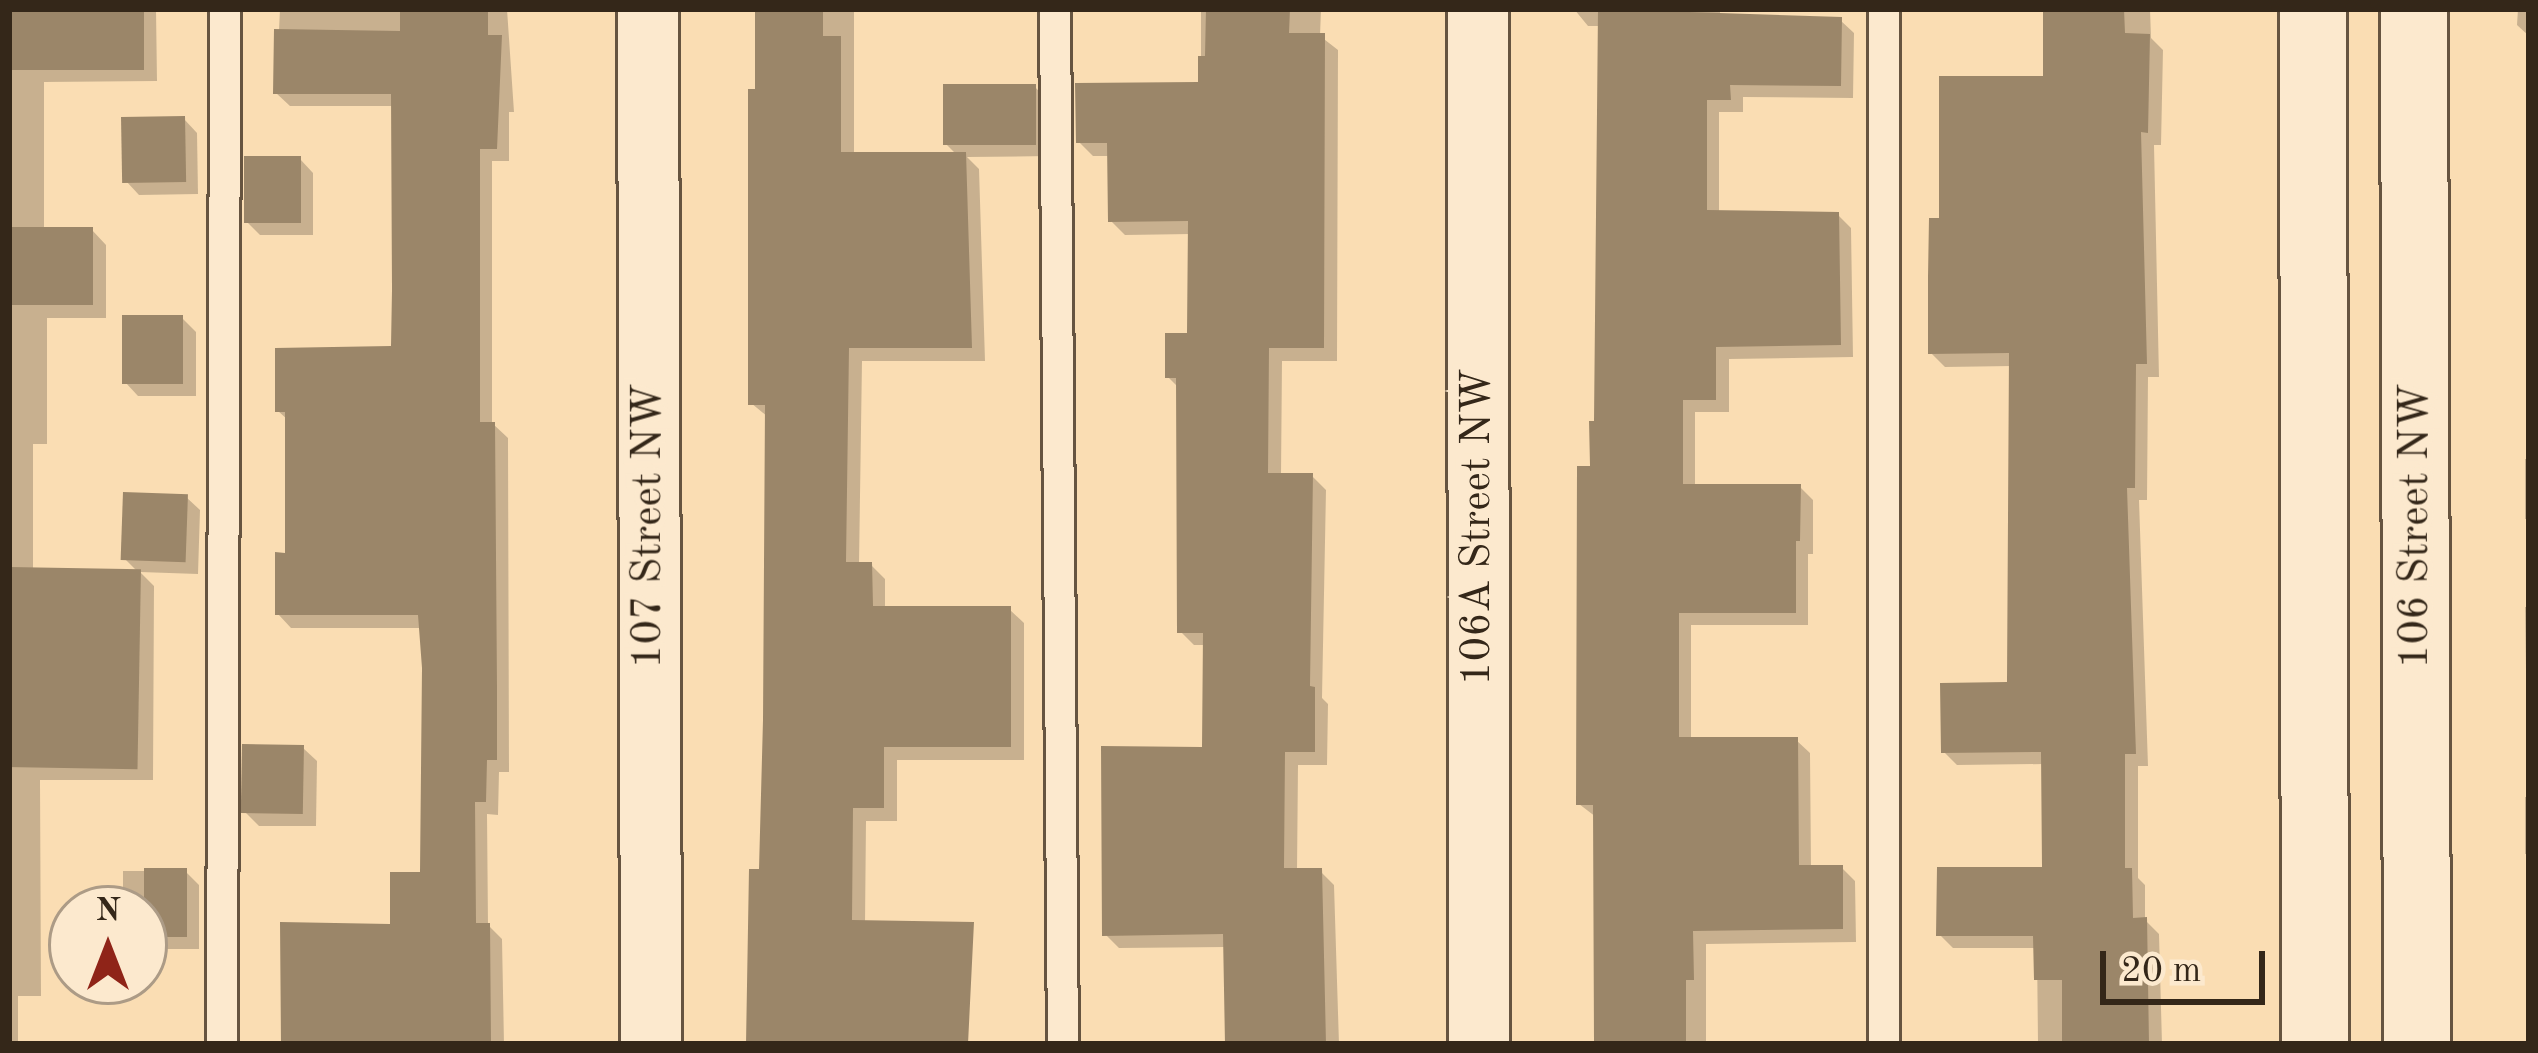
<!DOCTYPE html>
<html>
<head>
<meta charset="utf-8">
<style>
	body { margin:0 }
	#map { position:relative; width:2538px; height:1053px; overflow:hidden; background:#faddb3; font-family:"Old Standard TT",serif }
	div>[style] { position:absolute }
	[style*='--x'] { left:calc(var(--x)*1px); top:calc(var(--y)*1px); width:calc(var(--w)*1px); rotate:calc(var(--a)*1deg) }
	.shadow>* { inset:0; background:#0003; transform-origin:0 0 }
	.building>* { inset:0; background:#9b8669; transform-origin:0 0 }
	.roads { filter:drop-shadow(3px 0 #665440) drop-shadow(-3px 0 #665440) drop-shadow(0 3px #665440) drop-shadow(0 -3px #665440) }
	.service>* { height:30px; margin:-15px; padding:0 15px; transform-origin:15px; border-radius:15px; background:#fce9ce }
	.minor>* { height:60px; margin:-30px; padding:0 30px; transform-origin:30px; border-radius:30px; background:#fce9ce }
	.tertiary>* { height:66px; margin:-33px; padding:0 33px; transform-origin:33px; border-radius:33px; background:#fce9ce }
	span { translate:-50% -50%; white-space:nowrap; text-align:center; line-height:1.15; -webkit-text-stroke:12px #fce9ce; paint-order:stroke }
	.street-label { font-size:42px; color:#342719 }
	.frame { position:absolute; inset:0; border:12px solid #342719; pointer-events:none }
	.north { position:absolute; left:48px; top:885px; width:120px; height:120px; box-sizing:border-box; background:#fce9ce; border:3px solid #ac9b86; border-radius:50%; rotate:0deg; font-size:33px; font-weight:700; line-height:48px; text-align:center; color:#342719 }
	.north::after { content:''; display:block; margin:auto; width:42px; height:54px; background:#8f2418; clip-path:polygon(50% 0,100% 100%,50% 72%,0 100%) }
	.scale { position:absolute; left:2100px; top:951px; width:165px; height:54px; box-sizing:border-box; border:6px solid #342719; border-top:0; padding-left:15px; font-size:36px; line-height:42px; white-space:nowrap; color:#342719; -webkit-text-stroke:9px #fce9ce; paint-order:stroke }
</style>
</head>
<body>
<div id="map">
	<div class="shadow">
		<div style="clip-path:polygon(9px 9px,156px 9px,157px 81px,44px 82px,44px 230px,92px 230px,106px 245px,106px 318px,47px 318px,47px 444px,33px 444px,33px 570px,138px 572px,124px 558px,186px 497px,200px 510px,198px 574px,140px 572px,154px 586px,153px 780px,40px 780px,41px 996px,18px 996px,18px 1044px,9px 1044px)"></div>
		<div style="clip-path:polygon(280px 9px,507px 9px,514px 112px,509px 112px,509px 161px,492px 161px,492px 423px,508px 438px,509px 772px,499px 772px,498px 815px,487px 814px,488px 925px,502px 939px,504px 1044px,283px 1044px,393px 927px,423px 875px,422px 628px,291px 628px,278px 614px,288px 556px,288px 420px,278px 411px,394px 349px,394px 106px,290px 106px,276px 93px)"></div>
		<div style="clip-path:polygon(758px 9px,854px 9px,854px 155px,957px 155px,946px 144px,1035px 87px,1048px 101px,1049px 156px,967px 157px,979px 169px,985px 361px,862px 361px,859px 565px,871px 565px,885px 579px,885px 609px,1009px 609px,1024px 623px,1024px 760px,897px 760px,897px 821px,866px 821px,865px 924px,885px 1044px,749px 1044px,762px 872px,768px 417px,751px 403px)"></div>
		<div style="clip-path:polygon(1201px 9px,1321px 9px,1320px 36px,1338px 50px,1337px 361px,1282px 361px,1281px 476px,1312px 476px,1326px 490px,1322px 698px,1328px 704px,1327px 765px,1298px 765px,1297px 871px,1320px 871px,1334px 885px,1339px 1044px,1228px 1044px,1226px 947px,1119px 948px,1105px 934px,1205px 750px,1205px 645px,1194px 645px,1180px 631px,1179px 388px,1168px 377px,1190px 336px,1191px 234px,1125px 235px,1111px 221px,1110px 156px,1093px 156px,1079px 142px,1201px 84px)"></div>
		<div style="clip-path:polygon(1574px 9px,1720px 9px,1720px 18px,1840px 20px,1854px 33px,1853px 98px,1743px 97px,1743px 112px,1719px 112px,1719px 213px,1838px 215px,1851px 228px,1853px 357px,1729px 359px,1729px 412px,1695px 412px,1695px 487px,1800px 487px,1813px 500px,1813px 554px,1808px 554px,1808px 625px,1691px 625px,1691px 740px,1796px 740px,1810px 753px,1811px 868px,1842px 868px,1855px 881px,1856px 942px,1706px 944px,1706px 1044px,1596px 1044px,1596px 817px,1579px 804px,1597px 424px,1601px 26px,1588px 26px)"></div>
		<div style="clip-path:polygon(2046px 9px,2150px 9px,2151px 38px,2163px 50px,2161px 145px,2154px 145px,2159px 377px,2148px 377px,2147px 500px,2139px 500px,2148px 766px,2138px 766px,2138px 878px,2145px 885px,2145px 920px,2159px 934px,2162px 1044px,2038px 1044px,2037px 948px,1953px 948px,1939px 934px,2045px 870px,2044px 764px,1957px 765px,1944px 752px,2010px 685px,2012px 366px,1945px 367px,1931px 353px,1942px 221px,2046px 79px)"></div>
		<div style="clip-path:polygon(2518px 9px,2529px 9px,2529px 36px,2517px 25px)"></div>
		<div style="clip-path:polygon(184px 119px,197px 133px,198px 194px,139px 195px,126px 181px)"></div>
		<div style="clip-path:polygon(300px 159px,313px 173px,313px 235px,260px 235px,247px 222px)"></div>
		<div style="clip-path:polygon(182px 318px,196px 332px,196px 396px,138px 396px,125px 382px)"></div>
		<div style="left:2525px;top:459px;width:4px;height:60px"></div>
		<div style="clip-path:polygon(2525px 607px,2529px 607px,2529px 673px,2526px 670px)"></div>
		<div style="clip-path:polygon(303px 748px,317px 761px,316px 826px,259px 826px,245px 812px)"></div>
		<div style="left:2525px;top:797px;width:4px;height:57px"></div>
		<div style="clip-path:polygon(123px 871px,185px 871px,199px 885px,199px 949px,144px 949px,144px 909px,123px 909px)"></div>
	</div>
	<div class="building">
		<div style="left:9px;top:9px;width:135px;height:61px"></div>
		<div style="clip-path:polygon(400px 9px,488px 9px,488px 35px,502px 35px,497px 149px,480px 149px,480px 422px,495px 422px,497px 689px,497px 760px,487px 760px,486px 802px,475px 802px,476px 923px,490px 923px,491px 1044px,281px 1044px,280px 922px,390px 924px,390px 872px,420px 872px,422px 668px,418px 615px,275px 615px,275px 552px,285px 553px,285px 412px,275px 412px,275px 348px,391px 346px,392px 290px,391px 94px,273px 94px,274px 29px,400px 31px)"></div>
		<div style="clip-path:polygon(755px 9px,823px 9px,823px 36px,841px 36px,841px 152px,966px 152px,972px 348px,849px 348px,846px 562px,872px 562px,873px 606px,1011px 606px,1011px 747px,884px 747px,884px 808px,853px 808px,852px 920px,974px 922px,968px 1044px,746px 1044px,749px 869px,759px 869px,763px 720px,765px 405px,748px 405px,748px 89px,755px 89px)"></div>
		<div style="clip-path:polygon(1206px 9px,1290px 9px,1289px 33px,1325px 33px,1324px 348px,1269px 348px,1268px 473px,1313px 473px,1310px 686px,1315px 687px,1315px 752px,1285px 752px,1284px 868px,1322px 868px,1326px 1044px,1225px 1044px,1223px 934px,1102px 936px,1101px 746px,1202px 747px,1203px 633px,1177px 633px,1176px 378px,1165px 378px,1165px 333px,1187px 333px,1188px 221px,1108px 222px,1107px 143px,1076px 143px,1075px 83px,1198px 82px,1198px 56px,1205px 56px)"></div>
		<div style="clip-path:polygon(1598px 9px,1842px 17px,1841px 86px,1730px 85px,1731px 100px,1707px 100px,1707px 210px,1839px 212px,1841px 345px,1716px 347px,1716px 400px,1683px 400px,1683px 484px,1801px 484px,1800px 541px,1796px 541px,1796px 613px,1679px 613px,1679px 737px,1798px 737px,1799px 865px,1843px 865px,1843px 929px,1693px 931px,1694px 980px,1686px 980px,1686px 1044px,1594px 1044px,1593px 805px,1576px 805px,1577px 466px,1590px 466px,1589px 421px,1594px 421px)"></div>
		<div style="clip-path:polygon(2043px 9px,2124px 9px,2125px 33px,2150px 34px,2148px 133px,2141px 132px,2147px 364px,2136px 364px,2135px 488px,2127px 488px,2136px 754px,2125px 754px,2125px 868px,2132px 868px,2133px 918px,2147px 917px,2149px 1044px,2062px 1044px,2062px 980px,2034px 980px,2033px 936px,1936px 936px,1937px 867px,2042px 867px,2041px 752px,1941px 753px,1940px 683px,2007px 682px,2009px 353px,1928px 354px,1928px 277px,1929px 218px,1939px 218px,1939px 76px,2043px 76px)"></div>
		<div style="left:943px;top:84px;width:93px;height:61px"></div>
		<div style="left:185px;top:116px;width:66px;height:64px;rotate:89deg"></div>
		<div style="left:244px;top:156px;width:57px;height:67px"></div>
		<div style="left:9px;top:227px;width:84px;height:78px"></div>
		<div style="left:122px;top:315px;width:61px;height:69px"></div>
		<div style="left:123px;top:492px;width:65px;height:68px;rotate:2deg"></div>
		<div style="left:9px;top:567px;width:132px;height:200px;rotate:1deg"></div>
		<div style="left:242px;top:744px;width:62px;height:69px;rotate:1deg"></div>
		<div style="left:144px;top:868px;width:43px;height:69px"></div>
	</div>
	<div class="roads">
		<div class="service">
			<div style="--x:1055;--y:9;--w:1035;--a:89.56"></div>
			<div style="--x:1884;--y:9;--w:1035;--a:90"></div>
			<div style="--x:222;--y:1044;--w:1035;--a:-89.83"></div>
		</div>
		<div class="minor">
			<div style="--x:648;--y:9;--w:1035;--a:89.83"></div>
			<div style="--x:1478;--y:9;--w:1035;--a:89.94"></div>
		</div>
		<div class="tertiary">
			<div style="--x:2313;--y:9;--w:1035;--a:89.89"></div>
			<div style="--x:2414;--y:9;--w:1035;--a:89.83"></div>
		</div>
	</div>
	<div class="street-label">
		<span style="left:649px;top:526px;rotate:-90deg">107 Street NW</span>
		<span style="left:2416px;top:526px;rotate:-90deg">106 Street NW</span>
		<span style="left:1478px;top:527px;rotate:-90deg">106A Street NW</span>
	</div>
	<div class="frame"></div>
	<div class="north">N</div>
	<div class="scale">20 m</div>
</div>
</body>
</html>
